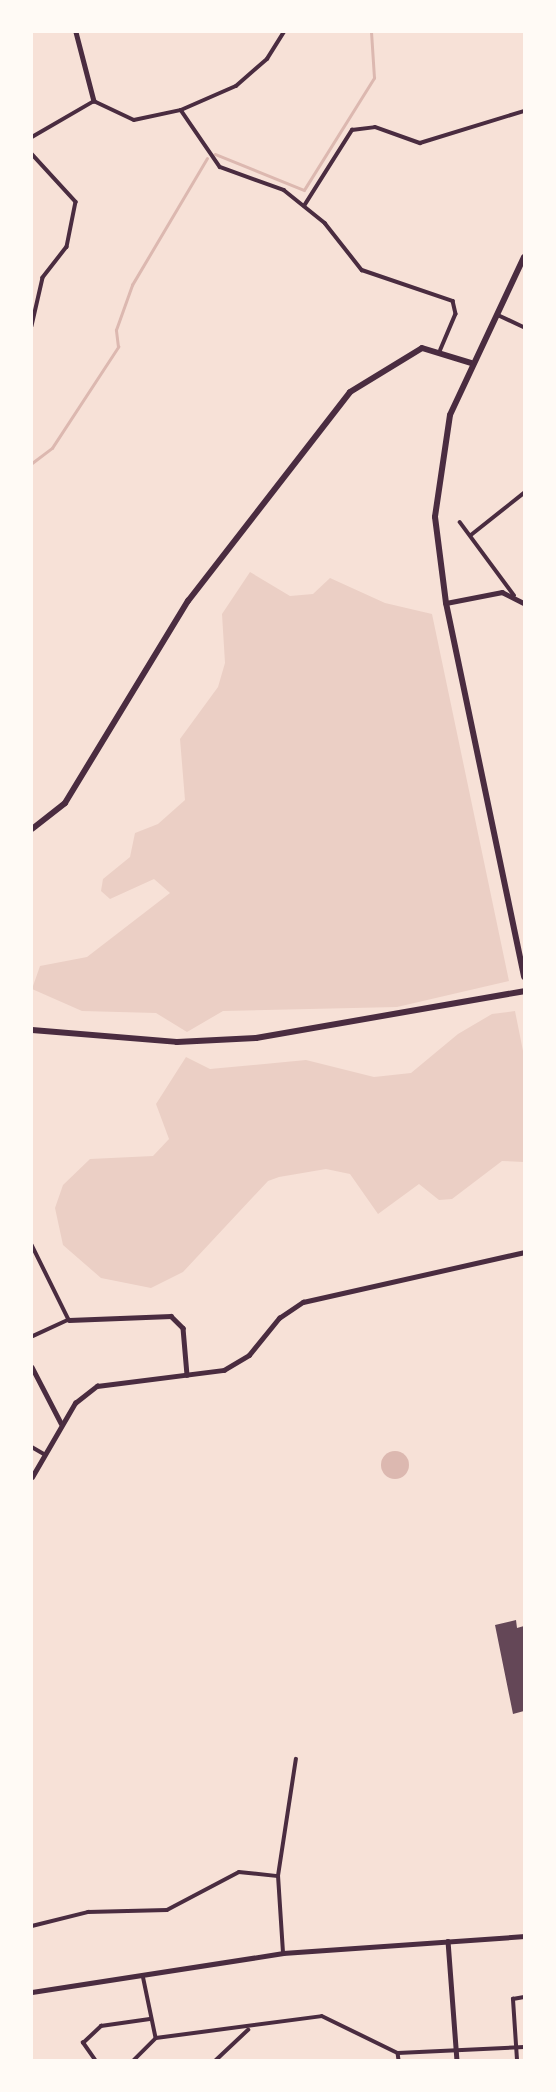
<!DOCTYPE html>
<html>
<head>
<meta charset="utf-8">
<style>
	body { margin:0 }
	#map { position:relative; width:556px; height:2092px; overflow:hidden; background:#f7e1d7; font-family:Karla,sans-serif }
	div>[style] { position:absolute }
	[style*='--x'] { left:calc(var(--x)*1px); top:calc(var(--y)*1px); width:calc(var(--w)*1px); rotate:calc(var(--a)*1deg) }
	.green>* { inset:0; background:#ebcfc5 }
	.water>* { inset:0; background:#dcb8b0 }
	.round { border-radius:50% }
	.stream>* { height:2.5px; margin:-1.25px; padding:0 1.25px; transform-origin:1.25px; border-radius:1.25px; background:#dcb8b0 }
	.building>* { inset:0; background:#644757 }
	.minor>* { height:3.5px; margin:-1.75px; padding:0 1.75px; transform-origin:1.75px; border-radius:1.75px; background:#4a2c40 }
	.tertiary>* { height:4.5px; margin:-2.25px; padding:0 2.25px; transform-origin:2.25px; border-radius:2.25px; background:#4a2c40 }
	.primary>* { height:6px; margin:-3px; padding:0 3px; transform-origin:3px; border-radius:3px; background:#4a2c40 }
	.trunk>* { height:6px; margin:-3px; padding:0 3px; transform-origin:3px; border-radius:3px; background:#4a2c40 }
	span { translate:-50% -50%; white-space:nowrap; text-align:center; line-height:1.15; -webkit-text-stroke:5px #fffaf5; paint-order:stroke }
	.frame { position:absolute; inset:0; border:33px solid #fffaf5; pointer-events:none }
</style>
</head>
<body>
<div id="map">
	<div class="green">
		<div style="clip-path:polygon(250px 572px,290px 596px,313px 594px,330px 578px,385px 603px,432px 614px,509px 981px,397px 1007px,223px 1011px,187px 1032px,156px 1013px,82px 1011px,32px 989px,40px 966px,87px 957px,170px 893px,154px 879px,110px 899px,101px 891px,103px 879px,130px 857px,135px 833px,158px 824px,185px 800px,180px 739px,218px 687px,225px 663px,222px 614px)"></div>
		<div style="clip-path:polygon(515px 1011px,524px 1056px,524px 1162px,502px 1161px,452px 1199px,439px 1200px,419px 1184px,378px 1214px,350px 1174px,326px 1169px,279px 1177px,268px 1181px,183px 1272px,151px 1288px,101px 1278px,63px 1245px,55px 1208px,63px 1185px,90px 1159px,153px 1156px,169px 1139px,156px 1104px,186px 1057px,210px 1069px,306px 1060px,374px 1077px,411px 1073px,458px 1034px,492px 1014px)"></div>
	</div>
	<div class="water">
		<div class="round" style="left:381px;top:1451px;width:28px;height:28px"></div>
	</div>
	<div class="stream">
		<div style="--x:215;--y:154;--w:96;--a:22"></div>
		<div style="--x:304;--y:190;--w:132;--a:-58"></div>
		<div style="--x:374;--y:78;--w:46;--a:-93.7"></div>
		<div style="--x:32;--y:463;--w:25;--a:-37"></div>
		<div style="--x:52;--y:448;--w:121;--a:-56.8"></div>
		<div style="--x:118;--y:347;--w:17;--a:-97"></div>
		<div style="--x:116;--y:330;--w:48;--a:-70.4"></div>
		<div style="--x:132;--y:285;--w:147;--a:-59.4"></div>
	</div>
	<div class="building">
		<div style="clip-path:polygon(516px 1620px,517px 1628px,524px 1626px,524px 1711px,513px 1714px,495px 1625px)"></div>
	</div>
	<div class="minor">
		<div style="--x:181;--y:110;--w:69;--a:55.6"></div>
		<div style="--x:220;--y:167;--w:68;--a:19.8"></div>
		<div style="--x:284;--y:190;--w:53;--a:38.8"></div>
		<div style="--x:325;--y:223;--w:60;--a:51.8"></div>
		<div style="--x:362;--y:270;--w:96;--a:18.8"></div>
		<div style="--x:453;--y:301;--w:13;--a:77"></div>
		<div style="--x:456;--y:314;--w:39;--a:113"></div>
		<div style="--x:32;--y:137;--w:72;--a:-30.1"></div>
		<div style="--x:94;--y:101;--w:44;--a:25.4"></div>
		<div style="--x:134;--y:120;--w:48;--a:-12"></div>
		<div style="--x:181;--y:110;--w:60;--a:-23.6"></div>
		<div style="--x:236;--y:86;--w:41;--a:-41.1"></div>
		<div style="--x:267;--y:59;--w:32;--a:-58"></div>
		<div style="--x:32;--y:154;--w:65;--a:47.5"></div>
		<div style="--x:76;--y:202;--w:46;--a:101.3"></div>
		<div style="--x:67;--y:247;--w:39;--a:128"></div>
		<div style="--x:43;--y:278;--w:49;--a:102.9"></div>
		<div style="--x:304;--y:206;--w:90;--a:-57.7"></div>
		<div style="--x:352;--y:130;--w:23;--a:-7"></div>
		<div style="--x:375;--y:127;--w:48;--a:19.6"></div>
		<div style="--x:420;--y:143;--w:109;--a:-17.1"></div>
		<div style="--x:498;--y:315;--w:29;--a:25"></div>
		<div style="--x:460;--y:522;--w:91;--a:53.5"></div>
		<div style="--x:471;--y:535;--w:68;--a:-38.4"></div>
		<div style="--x:32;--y:1245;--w:84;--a:63.7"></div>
		<div style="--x:69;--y:1320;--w:41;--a:155.3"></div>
		<div style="--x:32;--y:1447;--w:14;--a:30"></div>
		<div style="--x:32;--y:1926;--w:58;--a:-14"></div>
		<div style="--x:88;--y:1912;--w:79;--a:-1.5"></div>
		<div style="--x:167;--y:1910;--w:81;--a:-27.8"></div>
		<div style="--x:239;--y:1872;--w:39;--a:6"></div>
		<div style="--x:283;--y:1953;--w:77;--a:-93.7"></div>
		<div style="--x:278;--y:1876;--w:118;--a:-81.3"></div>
		<div style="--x:143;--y:1975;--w:64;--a:78.3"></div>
		<div style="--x:398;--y:2053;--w:7;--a:82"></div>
		<div style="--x:95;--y:2060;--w:21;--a:-125"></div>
		<div style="--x:83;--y:2043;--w:25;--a:-43"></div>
		<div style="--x:101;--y:2026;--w:49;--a:-8.1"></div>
		<div style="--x:134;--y:2060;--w:31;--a:-45"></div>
		<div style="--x:156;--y:2038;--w:167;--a:-7.5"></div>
		<div style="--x:322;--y:2016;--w:85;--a:26"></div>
		<div style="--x:398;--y:2053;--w:126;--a:-2.7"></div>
		<div style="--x:216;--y:2060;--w:44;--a:-43.2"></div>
		<div style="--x:517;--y:2060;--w:61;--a:-93.8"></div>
		<div style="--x:513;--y:1999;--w:11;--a:-10"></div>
	</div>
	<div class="tertiary">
		<div style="--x:76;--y:32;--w:71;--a:75.4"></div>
		<div style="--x:446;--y:603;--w:57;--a:-11.1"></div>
		<div style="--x:502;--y:592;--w:25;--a:27"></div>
		<div style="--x:69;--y:1320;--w:102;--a:-2.2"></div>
		<div style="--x:171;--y:1316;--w:17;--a:45"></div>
		<div style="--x:183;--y:1328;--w:47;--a:85.1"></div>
		<div style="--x:32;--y:1367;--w:63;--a:62.6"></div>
		<div style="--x:32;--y:1477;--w:86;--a:-59.8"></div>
		<div style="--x:75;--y:1403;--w:28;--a:-38"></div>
		<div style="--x:97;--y:1386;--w:128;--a:-7.2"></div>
		<div style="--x:224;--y:1370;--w:29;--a:-31"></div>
		<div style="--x:249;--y:1355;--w:48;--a:-51"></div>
		<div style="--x:279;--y:1318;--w:29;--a:-34"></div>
		<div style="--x:303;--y:1302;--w:227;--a:-12.7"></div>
		<div style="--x:448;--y:1941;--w:119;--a:85.7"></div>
		<div style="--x:32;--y:1992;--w:254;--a:-8.8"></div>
		<div style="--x:283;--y:1953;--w:242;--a:-4"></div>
	</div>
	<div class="primary">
		<div style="--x:32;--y:829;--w:42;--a:-38.2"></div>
		<div style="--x:65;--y:803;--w:237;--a:-58.7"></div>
		<div style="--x:188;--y:601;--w:264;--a:-52.2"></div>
		<div style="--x:350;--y:392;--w:84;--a:-31.4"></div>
		<div style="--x:422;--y:348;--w:51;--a:17"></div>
	</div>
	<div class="trunk">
		<div style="--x:524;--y:257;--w:174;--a:115.1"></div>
		<div style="--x:450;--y:415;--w:103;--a:98.4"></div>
		<div style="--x:435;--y:517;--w:87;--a:82.7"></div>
		<div style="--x:446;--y:603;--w:382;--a:78.2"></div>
		<div style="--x:32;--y:1030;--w:145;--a:4.7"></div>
		<div style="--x:177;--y:1042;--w:79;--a:-2.9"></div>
		<div style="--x:256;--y:1038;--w:272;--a:-9.9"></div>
	</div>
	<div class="frame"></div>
</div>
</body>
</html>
